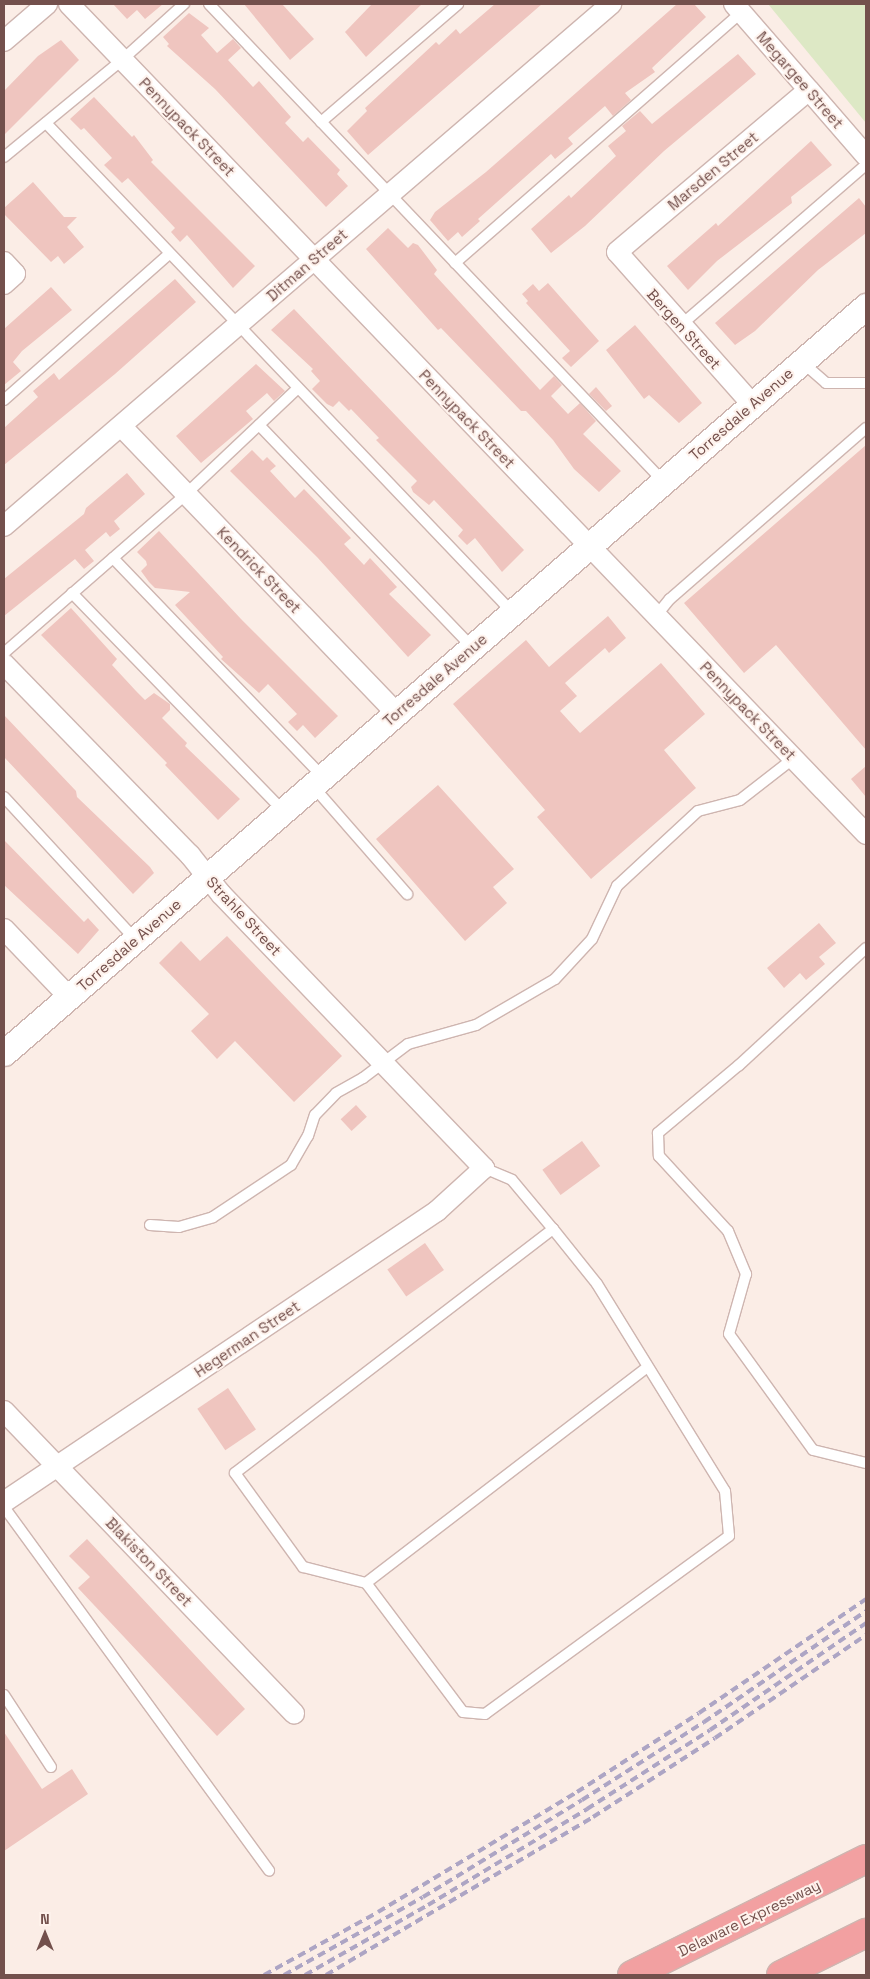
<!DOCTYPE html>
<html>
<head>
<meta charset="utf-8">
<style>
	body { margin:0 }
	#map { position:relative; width:870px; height:1979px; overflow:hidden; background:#fbede6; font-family:"Space Grotesk",sans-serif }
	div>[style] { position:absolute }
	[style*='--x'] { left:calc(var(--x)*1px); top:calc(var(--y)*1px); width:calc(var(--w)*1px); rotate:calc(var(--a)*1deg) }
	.green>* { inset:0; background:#dde8c5 }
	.building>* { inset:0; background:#efc5bf; transform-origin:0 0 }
	.roads { filter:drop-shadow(1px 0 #ceb5b0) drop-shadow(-1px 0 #ceb5b0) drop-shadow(0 1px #ceb5b0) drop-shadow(0 -1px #ceb5b0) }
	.service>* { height:10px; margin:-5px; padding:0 5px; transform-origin:5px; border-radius:5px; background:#fff }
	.minor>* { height:20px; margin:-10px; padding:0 10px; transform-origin:10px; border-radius:10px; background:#fff }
	.tertiary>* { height:25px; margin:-12.5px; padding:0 12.5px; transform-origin:12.5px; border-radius:12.5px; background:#fff }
	.motorway>* { height:28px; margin:-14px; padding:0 14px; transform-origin:14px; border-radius:14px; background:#f2a0a1 }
	.rail>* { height:4px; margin-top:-2px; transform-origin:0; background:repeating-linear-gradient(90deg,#ada5c4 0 8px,transparent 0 13px) }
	span { translate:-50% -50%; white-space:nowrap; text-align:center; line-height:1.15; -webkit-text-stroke:4px #fef2ec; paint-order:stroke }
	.street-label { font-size:15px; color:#73504c }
	.frame { position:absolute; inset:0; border:5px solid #73504c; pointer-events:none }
	.north { position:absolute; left:20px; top:1909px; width:50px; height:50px; -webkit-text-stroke:4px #fef2ec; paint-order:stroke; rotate:0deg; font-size:14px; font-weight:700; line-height:20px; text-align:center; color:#73504c }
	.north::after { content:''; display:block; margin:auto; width:18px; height:22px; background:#73504c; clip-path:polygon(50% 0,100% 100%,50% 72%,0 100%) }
</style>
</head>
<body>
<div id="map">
	<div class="green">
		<div style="clip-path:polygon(768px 4px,866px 4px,866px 123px)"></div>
	</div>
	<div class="building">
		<div style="clip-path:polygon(113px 4px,163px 4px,145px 19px,137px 10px,127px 19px)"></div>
		<div style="clip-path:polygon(244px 4px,282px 4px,314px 39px,290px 60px)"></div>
		<div style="clip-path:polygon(372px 4px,422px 4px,366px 57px,345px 32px)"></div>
		<div style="clip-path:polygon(495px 4px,542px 4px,368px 155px,347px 131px,367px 111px,365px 108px,436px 42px,439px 45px,456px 29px,460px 34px)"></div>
		<div style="clip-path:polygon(677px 4px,694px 4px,706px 17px,652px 68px,655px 72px,625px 93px,631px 100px,613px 116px,605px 106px,568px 138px,573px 144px,555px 159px,551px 154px,478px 219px,480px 221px,462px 237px,458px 232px,448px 241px,430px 220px,435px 212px,486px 172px)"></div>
		<div style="clip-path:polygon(189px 13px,209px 28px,201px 35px,217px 53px,233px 39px,241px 48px,228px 60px,253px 87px,259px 81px,291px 117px,285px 123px,303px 142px,308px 137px,340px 170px,337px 174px,348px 186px,326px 207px,215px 89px,167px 46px,169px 44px,163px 37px)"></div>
		<div style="clip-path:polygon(61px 40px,79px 60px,4px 135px,4px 91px,38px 56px)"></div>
		<div style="clip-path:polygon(738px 54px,756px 74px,664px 151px,585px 226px,551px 253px,531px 229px,569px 195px,571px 198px,616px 156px,608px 146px,626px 131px,622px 126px,640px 111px,652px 124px)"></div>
		<div style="clip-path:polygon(94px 97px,132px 137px,134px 135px,153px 160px,151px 162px,255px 266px,233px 288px,187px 235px,180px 242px,171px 232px,175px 228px,128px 178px,122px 183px,104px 165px,112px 158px,84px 128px,81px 130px,70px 119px)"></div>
		<div style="clip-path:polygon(811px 141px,832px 165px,791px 197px,792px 203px,717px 261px,688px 290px,667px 266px,716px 223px,718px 226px)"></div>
		<div style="clip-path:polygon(33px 182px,64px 217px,77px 217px,67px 227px,84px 247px,64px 264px,58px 256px,51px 262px,4px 214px,4px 208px)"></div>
		<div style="clip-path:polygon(859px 198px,866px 207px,866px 233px,818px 270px,755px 331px,735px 345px,715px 323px)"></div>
		<div style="clip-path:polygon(388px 228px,408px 248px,413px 243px,418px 245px,437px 270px,434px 274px,540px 390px,554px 376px,562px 385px,551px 396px,568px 414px,580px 403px,596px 421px,583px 434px,621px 471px,599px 492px,574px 469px,553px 440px,526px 411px,521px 411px,441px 328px,438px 330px,366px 249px)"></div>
		<div style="clip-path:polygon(175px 279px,196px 302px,115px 374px,4px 465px,4px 428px,38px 397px,33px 391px,54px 373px,59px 380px)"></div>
		<div style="clip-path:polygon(548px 283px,599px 341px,571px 367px,562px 358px,570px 351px,526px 303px,528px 301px,522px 294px,533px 284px,539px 291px)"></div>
		<div style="clip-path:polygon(51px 287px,72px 310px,22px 351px,13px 362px,21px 371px,4px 385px,4px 329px)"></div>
		<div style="clip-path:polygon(294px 309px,524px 550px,502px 572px,475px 538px,467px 545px,458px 536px,463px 530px,434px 500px,429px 505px,413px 492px,411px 487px,417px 481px,376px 440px,379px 438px,351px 409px,349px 411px,339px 401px,333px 407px,327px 404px,312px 389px,320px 381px,311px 371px,313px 369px,271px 330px)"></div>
		<div style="clip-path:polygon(635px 325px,702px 403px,679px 423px,649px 395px,644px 399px,606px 350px)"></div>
		<div style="clip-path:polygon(256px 364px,285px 391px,274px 401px,267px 393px,246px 411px,253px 419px,201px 463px,176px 436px)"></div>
		<div style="clip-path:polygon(596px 387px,612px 406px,606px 411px,589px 394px)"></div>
		<div style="clip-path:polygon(866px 445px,866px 750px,776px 645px,744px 673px,684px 603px)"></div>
		<div style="clip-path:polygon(252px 450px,263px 461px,267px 457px,276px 466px,270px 471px,295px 498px,304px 489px,351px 538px,344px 544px,364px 565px,370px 558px,397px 587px,389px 594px,431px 635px,408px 657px,317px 557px,230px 471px)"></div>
		<div style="clip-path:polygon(127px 473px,145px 494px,114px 521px,120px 529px,110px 537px,106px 532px,85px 550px,94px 561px,84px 569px,75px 559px,4px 616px,4px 579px,84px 514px,86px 508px)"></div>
		<div style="clip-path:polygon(159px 531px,241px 619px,338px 716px,315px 738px,303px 725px,297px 731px,288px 722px,297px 714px,268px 684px,259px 693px,221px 659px,223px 657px,175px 605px,190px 592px,155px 588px,149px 582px,141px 571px,147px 565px,146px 561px,137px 552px)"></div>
		<div style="clip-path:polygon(71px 608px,117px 659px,112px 665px,136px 691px,145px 700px,154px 693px,170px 704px,170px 710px,162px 718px,187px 743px,185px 746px,240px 799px,218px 820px,165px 765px,167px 763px,41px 635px)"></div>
		<div style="clip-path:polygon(608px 616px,626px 638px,609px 653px,605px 648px,565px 683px,577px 696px,560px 711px,580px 733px,661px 663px,705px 714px,664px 750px,696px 788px,591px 879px,537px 817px,545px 810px,453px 704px,526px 640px,549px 667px)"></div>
		<div style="clip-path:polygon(4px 715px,76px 791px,77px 797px,150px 867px,154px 873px,133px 894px,4px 757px)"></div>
		<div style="clip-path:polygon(866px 766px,866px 797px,851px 779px)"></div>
		<div style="clip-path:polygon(438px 785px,514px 869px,493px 887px,507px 903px,465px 941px,376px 839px)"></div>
		<div style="clip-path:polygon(4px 840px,84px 922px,88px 918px,99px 930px,78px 954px,4px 885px)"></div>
		<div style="clip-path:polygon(819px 923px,836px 943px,819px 957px,825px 964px,806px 980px,800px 973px,784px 988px,767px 968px)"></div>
		<div style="clip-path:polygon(227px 936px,342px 1056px,294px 1102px,235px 1041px,217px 1059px,191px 1031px,209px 1014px,159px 963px,181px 941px,200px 961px)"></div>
		<div style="left:356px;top:1105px;width:16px;height:21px;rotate:47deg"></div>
		<div style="left:582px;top:1141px;width:31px;height:49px;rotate:54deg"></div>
		<div style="left:425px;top:1243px;width:33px;height:46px;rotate:55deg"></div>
		<div style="left:228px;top:1388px;width:50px;height:37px;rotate:56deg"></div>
		<div style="clip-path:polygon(87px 1539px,245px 1709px,217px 1736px,78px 1588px,90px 1577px,69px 1556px)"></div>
		<div style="clip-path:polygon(4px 1732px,42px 1789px,72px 1769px,88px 1794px,4px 1851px)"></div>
	</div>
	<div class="roads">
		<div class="service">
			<div style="--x:209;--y:4;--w:659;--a:46.42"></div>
			<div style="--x:321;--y:122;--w:181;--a:-40.7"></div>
			<div style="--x:46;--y:123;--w:675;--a:46.38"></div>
			<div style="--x:4;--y:157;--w:153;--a:-39.4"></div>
			<div style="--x:122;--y:60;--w:84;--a:-42.1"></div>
			<div style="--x:455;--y:263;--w:381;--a:-41.2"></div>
			<div style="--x:681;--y:325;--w:245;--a:-40.9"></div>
			<div style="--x:802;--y:362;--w:32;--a:41"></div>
			<div style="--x:826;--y:383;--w:40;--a:0"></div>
			<div style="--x:4;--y:400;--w:220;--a:-41.5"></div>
			<div style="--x:259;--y:425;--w:308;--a:46.2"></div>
			<div style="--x:113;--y:558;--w:302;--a:46.2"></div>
			<div style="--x:72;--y:593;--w:303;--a:45.9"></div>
			<div style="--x:656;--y:616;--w:22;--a:-51"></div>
			<div style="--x:670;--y:599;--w:260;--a:-41.1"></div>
			<div style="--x:4;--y:653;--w:242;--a:-41.1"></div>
			<div style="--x:186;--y:494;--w:153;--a:-43.4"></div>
			<div style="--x:312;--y:785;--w:145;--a:48.9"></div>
			<div style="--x:4;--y:797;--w:193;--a:47.3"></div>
			<div style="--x:866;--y:948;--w:173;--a:137.3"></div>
			<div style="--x:739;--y:1065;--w:106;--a:140"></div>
			<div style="--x:658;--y:1133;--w:23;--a:88"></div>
			<div style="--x:659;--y:1156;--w:102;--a:47.4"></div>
			<div style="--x:728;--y:1231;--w:47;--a:67.3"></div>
			<div style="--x:746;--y:1274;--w:62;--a:105.8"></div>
			<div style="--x:729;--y:1334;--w:143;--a:54.1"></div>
			<div style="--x:813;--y:1450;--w:55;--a:13.8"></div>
			<div style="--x:484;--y:1168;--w:30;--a:23"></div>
			<div style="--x:512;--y:1180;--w:64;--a:50.1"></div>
			<div style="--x:553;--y:1229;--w:70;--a:51.3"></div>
			<div style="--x:597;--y:1284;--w:243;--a:58.3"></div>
			<div style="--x:725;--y:1491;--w:45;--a:84.9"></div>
			<div style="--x:729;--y:1536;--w:302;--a:143.9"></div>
			<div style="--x:485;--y:1714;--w:22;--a:-175"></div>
			<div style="--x:463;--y:1712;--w:161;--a:-126.9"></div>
			<div style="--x:366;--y:1583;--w:65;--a:-165.7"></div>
			<div style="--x:303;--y:1567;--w:116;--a:-125.9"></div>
			<div style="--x:235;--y:1473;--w:401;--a:-37.5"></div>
			<div style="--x:150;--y:1225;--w:29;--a:4"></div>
			<div style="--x:179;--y:1227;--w:35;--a:-16"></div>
			<div style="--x:213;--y:1217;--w:94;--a:-33.7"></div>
			<div style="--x:291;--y:1165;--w:34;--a:-60"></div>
			<div style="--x:308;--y:1136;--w:22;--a:-72"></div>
			<div style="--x:315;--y:1115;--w:30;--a:-46"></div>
			<div style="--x:336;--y:1093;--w:31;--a:-29"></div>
			<div style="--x:363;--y:1078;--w:56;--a:-37.1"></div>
			<div style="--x:408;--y:1044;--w:71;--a:-15.6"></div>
			<div style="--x:476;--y:1025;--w:91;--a:-30.2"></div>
			<div style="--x:555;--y:979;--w:54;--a:-47.2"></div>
			<div style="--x:592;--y:939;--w:59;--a:-64.7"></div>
			<div style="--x:617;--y:886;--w:110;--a:-42.8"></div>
			<div style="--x:698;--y:811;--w:43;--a:-14.7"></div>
			<div style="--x:740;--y:800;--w:68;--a:-37.9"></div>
			<div style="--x:4;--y:1507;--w:450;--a:53.9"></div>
			<div style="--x:366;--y:1583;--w:353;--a:-37.5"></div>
			<div style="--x:4;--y:1695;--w:86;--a:56.9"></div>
		</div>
		<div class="minor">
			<div style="--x:69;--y:4;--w:1151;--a:46.16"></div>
			<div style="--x:734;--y:4;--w:201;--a:49"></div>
			<div style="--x:4;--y:41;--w:57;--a:-40.7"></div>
			<div style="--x:4;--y:262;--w:16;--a:47"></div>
			<div style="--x:15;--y:274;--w:15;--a:138"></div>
			<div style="--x:752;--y:404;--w:203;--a:-131.6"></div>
			<div style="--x:617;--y:252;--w:251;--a:-40.2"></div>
			<div style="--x:121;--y:426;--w:397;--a:46.2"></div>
			<div style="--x:4;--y:526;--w:801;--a:-40.69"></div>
			<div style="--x:4;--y:664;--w:267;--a:45.8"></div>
			<div style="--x:190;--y:855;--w:50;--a:51.5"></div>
			<div style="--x:221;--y:894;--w:380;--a:46.2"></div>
			<div style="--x:484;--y:1168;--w:64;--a:137.5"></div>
			<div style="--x:437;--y:1211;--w:522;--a:146.1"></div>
			<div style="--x:4;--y:929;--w:94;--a:46.3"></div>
			<div style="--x:4;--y:1411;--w:419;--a:46.2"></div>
		</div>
		<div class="tertiary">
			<div style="--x:4;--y:1053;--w:1141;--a:-40.91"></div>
		</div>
		<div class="motorway">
			<div style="--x:632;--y:1975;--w:261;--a:-26.4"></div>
			<div style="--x:781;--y:1975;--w:95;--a:-26.3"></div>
		</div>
	</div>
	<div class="rail">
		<div style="--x:264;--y:1975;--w:130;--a:-28.9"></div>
		<div style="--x:378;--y:1912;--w:232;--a:-31.1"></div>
		<div style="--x:577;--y:1792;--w:145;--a:-32.9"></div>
		<div style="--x:699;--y:1713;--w:202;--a:-34.3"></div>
		<div style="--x:284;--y:1975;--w:159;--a:-29.3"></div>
		<div style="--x:423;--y:1897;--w:186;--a:-31.4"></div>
		<div style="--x:582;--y:1800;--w:145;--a:-32.6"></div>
		<div style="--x:704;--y:1722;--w:196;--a:-34.4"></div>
		<div style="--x:305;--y:1975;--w:142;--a:-29.6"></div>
		<div style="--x:428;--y:1905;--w:186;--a:-31.1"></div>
		<div style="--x:587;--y:1809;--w:146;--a:-32.7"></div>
		<div style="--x:710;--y:1730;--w:189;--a:-34.4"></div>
		<div style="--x:326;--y:1975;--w:310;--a:-30.6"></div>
		<div style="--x:593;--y:1817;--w:145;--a:-32.9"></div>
		<div style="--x:715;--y:1738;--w:183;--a:-34.3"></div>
	</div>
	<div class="street-label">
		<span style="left:800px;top:80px;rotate:49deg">Megargee Street</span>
		<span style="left:187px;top:127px;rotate:46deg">Pennypack Street</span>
		<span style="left:713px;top:171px;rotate:-40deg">Marsden Street</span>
		<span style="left:307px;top:265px;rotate:-41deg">Ditman Street</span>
		<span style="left:684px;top:329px;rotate:48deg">Bergen Street</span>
		<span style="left:741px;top:414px;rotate:-41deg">Torresdale Avenue</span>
		<span style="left:467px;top:419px;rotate:46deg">Pennypack Street</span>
		<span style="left:259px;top:570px;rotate:46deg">Kendrick Street</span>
		<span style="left:435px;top:680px;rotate:-41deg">Torresdale Avenue</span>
		<span style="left:748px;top:711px;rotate:46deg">Pennypack Street</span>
		<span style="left:244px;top:916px;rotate:47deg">Strahle Street</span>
		<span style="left:129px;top:945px;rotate:-41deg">Torresdale Avenue</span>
		<span style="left:247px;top:1339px;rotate:-34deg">Hegerman Street</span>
		<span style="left:149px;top:1562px;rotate:46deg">Blakiston Street</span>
		<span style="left:749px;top:1918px;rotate:-26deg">Delaware Expressway</span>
	</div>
	<div class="frame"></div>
	<div class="north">N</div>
</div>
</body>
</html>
